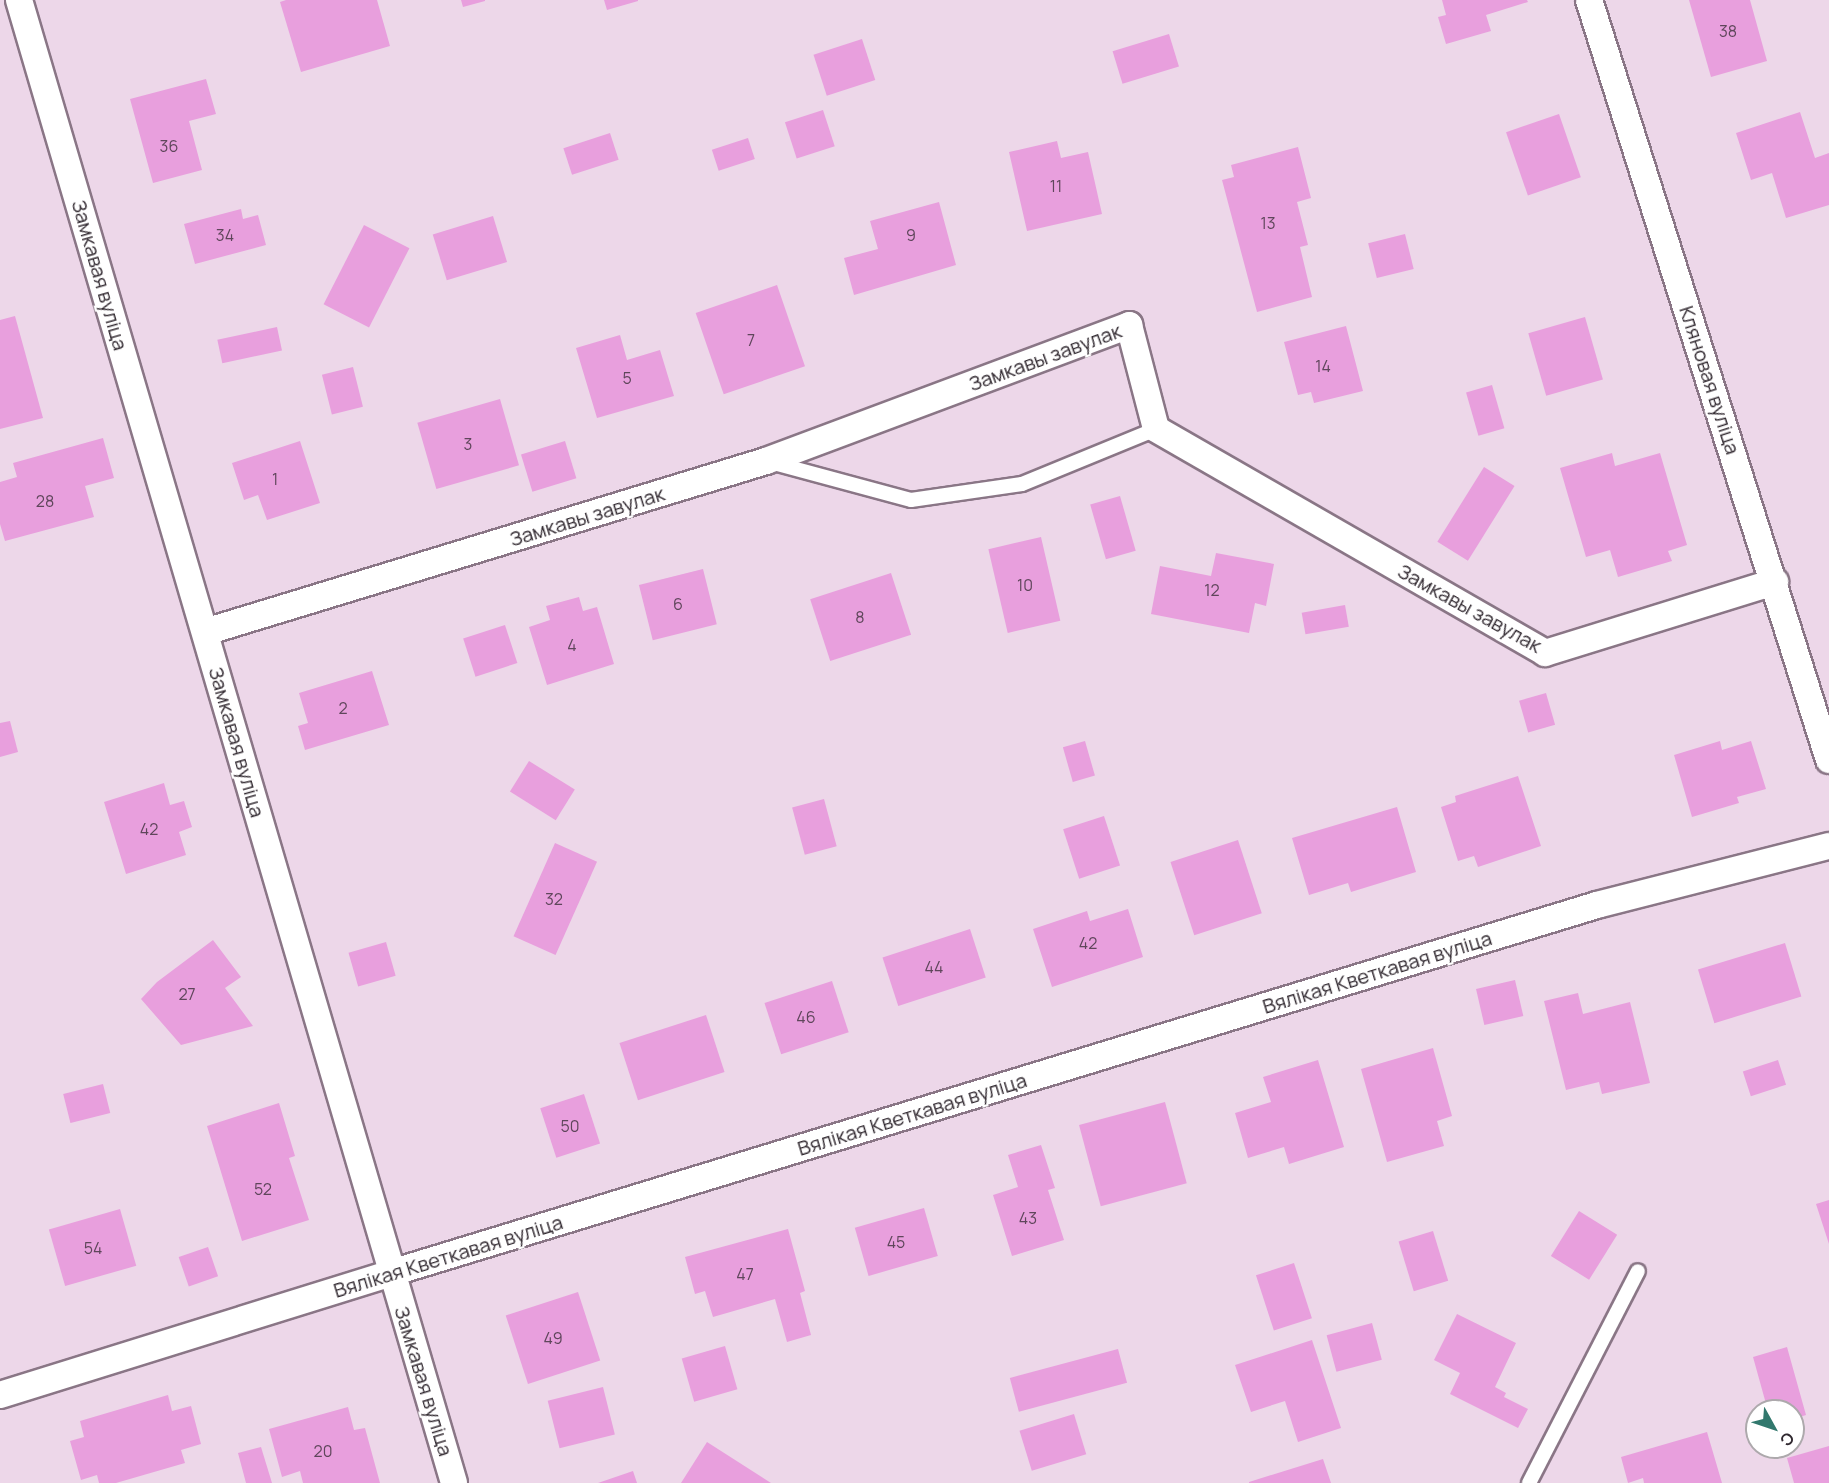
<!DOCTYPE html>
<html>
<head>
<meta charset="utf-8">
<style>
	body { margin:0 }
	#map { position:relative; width:1829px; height:1483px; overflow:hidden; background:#edd7e9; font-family:Manrope,sans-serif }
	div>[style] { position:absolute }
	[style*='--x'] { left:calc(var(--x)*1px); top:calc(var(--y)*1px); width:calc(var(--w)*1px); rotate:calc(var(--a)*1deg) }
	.building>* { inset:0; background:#e89fdd; transform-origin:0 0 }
	.roads { filter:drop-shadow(2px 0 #8a7686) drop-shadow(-2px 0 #8a7686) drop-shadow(0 2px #8a7686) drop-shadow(0 -2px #8a7686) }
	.service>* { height:14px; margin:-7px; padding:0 7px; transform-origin:7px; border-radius:7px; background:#fff }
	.minor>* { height:26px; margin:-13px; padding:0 13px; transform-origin:13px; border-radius:13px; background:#fff }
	span { translate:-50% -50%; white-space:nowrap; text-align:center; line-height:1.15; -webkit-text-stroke:4.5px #fff; paint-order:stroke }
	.number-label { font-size:16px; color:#5f465b }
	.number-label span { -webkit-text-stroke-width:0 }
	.street-label { font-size:20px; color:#312930 }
	.north { position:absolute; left:1745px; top:1399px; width:60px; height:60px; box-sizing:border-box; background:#fff; border:2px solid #ada9ac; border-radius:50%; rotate:130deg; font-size:16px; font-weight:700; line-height:24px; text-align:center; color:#312930 }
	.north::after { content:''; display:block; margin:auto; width:21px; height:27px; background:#32786d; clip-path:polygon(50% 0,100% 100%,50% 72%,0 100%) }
</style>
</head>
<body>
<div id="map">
	<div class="building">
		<div style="clip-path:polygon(286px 0,377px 0,390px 46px,301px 72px,280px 2px)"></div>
		<div style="clip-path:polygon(461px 0,485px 0,485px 1px,463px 7px)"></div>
		<div style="clip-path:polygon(604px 0,638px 0,638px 1px,607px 10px)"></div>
		<div style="clip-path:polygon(1442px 0,1527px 0,1528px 2px,1486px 15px,1491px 31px,1446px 44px,1438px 17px,1446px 15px)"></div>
		<div style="clip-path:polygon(1689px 0,1750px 0,1767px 61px,1711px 77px)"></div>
		<div style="left:1169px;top:34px;width:34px;height:59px;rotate:73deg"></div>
		<div style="left:862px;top:39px;width:43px;height:51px;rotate:72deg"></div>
		<div style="clip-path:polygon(206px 79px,216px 114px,189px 121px,202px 170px,153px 183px,130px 99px)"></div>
		<div style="left:823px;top:110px;width:38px;height:40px;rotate:72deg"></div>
		<div style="clip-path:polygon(1800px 112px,1815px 158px,1829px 153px,1829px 205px,1786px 218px,1772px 173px,1751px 180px,1736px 133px)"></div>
		<div style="left:1559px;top:114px;width:67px;height:56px;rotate:71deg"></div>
		<div style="left:610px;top:133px;width:28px;height:49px;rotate:72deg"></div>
		<div style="left:748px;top:138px;width:22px;height:38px;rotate:72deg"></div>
		<div style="clip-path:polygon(1057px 141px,1061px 158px,1088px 152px,1102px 214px,1027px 231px,1009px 152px)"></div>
		<div style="clip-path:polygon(1298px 147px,1311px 198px,1297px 202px,1308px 245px,1300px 247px,1312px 297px,1257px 312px,1222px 180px,1234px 177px,1231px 165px)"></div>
		<div style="clip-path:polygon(939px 202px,956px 265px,854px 295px,844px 258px,878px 249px,870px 221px)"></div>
		<div style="clip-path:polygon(241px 209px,243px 219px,258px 215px,266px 245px,195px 264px,184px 224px)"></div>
		<div style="left:493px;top:216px;width:48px;height:63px;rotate:73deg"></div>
		<div style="left:364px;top:225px;width:51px;height:89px;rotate:27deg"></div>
		<div style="left:1405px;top:234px;width:36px;height:38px;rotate:76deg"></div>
		<div style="left:777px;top:285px;width:86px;height:86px;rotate:71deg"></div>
		<div style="clip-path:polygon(15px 316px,43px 418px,0 429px,0 320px)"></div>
		<div style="left:1585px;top:317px;width:65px;height:59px;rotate:74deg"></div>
		<div style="clip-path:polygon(1346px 326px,1363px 391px,1314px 403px,1311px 392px,1298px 395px,1284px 342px)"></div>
		<div style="left:277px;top:327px;width:24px;height:61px;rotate:78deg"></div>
		<div style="clip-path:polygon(620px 335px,627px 360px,660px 350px,674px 396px,597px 418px,576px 348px)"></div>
		<div style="left:353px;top:367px;width:41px;height:32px;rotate:76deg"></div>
		<div style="left:1492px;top:385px;width:45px;height:27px;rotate:74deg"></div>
		<div style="left:500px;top:399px;width:69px;height:86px;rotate:74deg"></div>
		<div style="clip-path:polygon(103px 438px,114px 478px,85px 486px,94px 517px,5px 541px,0 524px,0 482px,17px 477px,13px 463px)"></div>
		<div style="clip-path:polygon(300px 441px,320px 503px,267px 520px,258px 495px,244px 500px,232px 463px)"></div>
		<div style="left:565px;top:441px;width:39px;height:46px;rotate:73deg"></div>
		<div style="clip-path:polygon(1612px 453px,1615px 466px,1660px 453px,1687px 545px,1668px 551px,1672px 561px,1618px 577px,1610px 550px,1586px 557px,1560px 468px)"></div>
		<div style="left:1484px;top:467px;width:36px;height:88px;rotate:32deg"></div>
		<div style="left:1120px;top:496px;width:57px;height:31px;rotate:74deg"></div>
		<div style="left:1041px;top:537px;width:86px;height:54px;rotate:77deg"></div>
		<div style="clip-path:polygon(1216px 553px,1274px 564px,1266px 606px,1255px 603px,1249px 633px,1151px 614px,1160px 566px,1211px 576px)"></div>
		<div style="left:703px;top:569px;width:57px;height:66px;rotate:76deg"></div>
		<div style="left:891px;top:573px;width:65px;height:85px;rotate:72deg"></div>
		<div style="clip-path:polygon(579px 597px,583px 611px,597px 607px,614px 664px,547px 685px,529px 627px,550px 620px,546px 606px)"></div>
		<div style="left:1345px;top:605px;width:22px;height:44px;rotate:80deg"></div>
		<div style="left:505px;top:625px;width:40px;height:44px;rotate:72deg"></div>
		<div style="clip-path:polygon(372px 671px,389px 725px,305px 750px,298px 726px,308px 723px,299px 693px)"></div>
		<div style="left:1546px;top:693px;width:33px;height:28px;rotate:74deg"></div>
		<div style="clip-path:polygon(10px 721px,18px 752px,0 757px,0 723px)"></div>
		<div style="left:1085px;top:741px;width:36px;height:23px;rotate:74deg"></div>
		<div style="clip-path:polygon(1720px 741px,1722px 750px,1751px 741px,1766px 789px,1737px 797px,1739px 803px,1692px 817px,1674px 755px)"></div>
		<div style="left:529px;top:761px;width:54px;height:36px;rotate:32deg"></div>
		<div style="clip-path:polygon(1518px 776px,1541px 846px,1478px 867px,1474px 856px,1458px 861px,1441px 807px,1456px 802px,1455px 796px)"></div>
		<div style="clip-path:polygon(164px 783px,170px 805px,184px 801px,192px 827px,179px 832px,186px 855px,126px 874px,104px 802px)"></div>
		<div style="left:824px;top:799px;width:49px;height:33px;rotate:75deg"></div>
		<div style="clip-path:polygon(1397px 807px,1416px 872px,1351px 892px,1348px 883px,1309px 895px,1292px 838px)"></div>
		<div style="left:1104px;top:816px;width:52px;height:43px;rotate:72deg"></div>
		<div style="left:1238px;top:840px;width:77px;height:71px;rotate:72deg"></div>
		<div style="left:555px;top:843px;width:46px;height:102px;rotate:24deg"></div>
		<div style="clip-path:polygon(1128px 909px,1143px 957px,1052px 987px,1033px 929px,1087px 911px,1090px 921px)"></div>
		<div style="left:970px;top:929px;width:51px;height:92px;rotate:72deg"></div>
		<div style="clip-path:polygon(213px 940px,241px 977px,225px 988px,253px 1026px,181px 1045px,141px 999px,157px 982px)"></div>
		<div style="left:386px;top:942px;width:35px;height:39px;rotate:74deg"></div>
		<div style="left:1785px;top:943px;width:56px;height:91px;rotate:73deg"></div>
		<div style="left:1515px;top:980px;width:37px;height:40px;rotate:77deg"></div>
		<div style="left:832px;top:981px;width:54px;height:71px;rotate:72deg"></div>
		<div style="clip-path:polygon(1578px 993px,1583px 1014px,1630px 1002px,1650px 1083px,1602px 1094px,1599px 1082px,1566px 1090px,1544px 1001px)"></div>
		<div style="left:706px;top:1015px;width:60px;height:91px;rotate:72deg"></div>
		<div style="clip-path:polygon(1433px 1048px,1452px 1116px,1437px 1121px,1444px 1146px,1387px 1162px,1361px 1069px)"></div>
		<div style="clip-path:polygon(1318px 1060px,1344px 1147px,1289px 1164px,1284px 1147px,1248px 1158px,1235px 1113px,1271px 1102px,1263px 1077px)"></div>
		<div style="left:1778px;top:1060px;width:26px;height:37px;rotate:72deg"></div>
		<div style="left:103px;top:1084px;width:30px;height:41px;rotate:76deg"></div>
		<div style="left:584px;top:1094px;width:52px;height:46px;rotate:72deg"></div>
		<div style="left:1165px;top:1102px;width:84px;height:89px;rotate:75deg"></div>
		<div style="clip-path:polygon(279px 1103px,295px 1156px,289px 1158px,309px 1220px,242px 1241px,207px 1126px)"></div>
		<div style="clip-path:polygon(1041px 1145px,1055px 1188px,1048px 1190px,1064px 1240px,1012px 1256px,993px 1195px,1018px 1187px,1008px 1155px)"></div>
		<div style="clip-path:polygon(1829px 1200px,1829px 1244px,1816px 1204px)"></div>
		<div style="left:924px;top:1208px;width:50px;height:72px;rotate:74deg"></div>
		<div style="left:120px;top:1209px;width:59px;height:74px;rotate:74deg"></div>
		<div style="left:1579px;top:1211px;width:45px;height:53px;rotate:32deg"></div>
		<div style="clip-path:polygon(788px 1229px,805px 1291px,800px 1293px,811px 1335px,787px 1342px,775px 1299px,713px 1317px,705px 1291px,695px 1294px,685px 1257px)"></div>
		<div style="left:1433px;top:1231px;width:52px;height:36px;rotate:73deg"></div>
		<div style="left:208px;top:1247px;width:31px;height:31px;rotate:71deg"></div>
		<div style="left:1294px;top:1263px;width:58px;height:40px;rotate:72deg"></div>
		<div style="left:578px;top:1292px;width:72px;height:76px;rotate:72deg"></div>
		<div style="clip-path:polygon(1457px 1314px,1516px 1343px,1495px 1387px,1506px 1393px,1504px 1397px,1528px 1409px,1518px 1428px,1450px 1394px,1460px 1373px,1434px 1360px)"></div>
		<div style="left:1372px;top:1323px;width:38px;height:47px;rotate:75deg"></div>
		<div style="clip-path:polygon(1312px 1340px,1341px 1428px,1298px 1442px,1285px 1401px,1251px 1412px,1235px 1365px)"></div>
		<div style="left:725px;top:1346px;width:45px;height:45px;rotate:74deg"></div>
		<div style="clip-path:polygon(1787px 1347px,1806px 1415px,1793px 1419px,1793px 1411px,1768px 1411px,1753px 1357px)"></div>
		<div style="left:1118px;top:1349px;width:35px;height:112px;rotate:75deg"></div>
		<div style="left:603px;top:1387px;width:49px;height:57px;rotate:76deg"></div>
		<div style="clip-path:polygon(168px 1395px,172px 1411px,191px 1406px,201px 1444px,181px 1450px,185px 1463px,116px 1483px,99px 1483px,97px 1475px,81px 1480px,70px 1441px,84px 1437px,80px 1421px)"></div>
		<div style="clip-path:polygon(348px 1407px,354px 1430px,365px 1428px,380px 1483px,303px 1483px,300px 1471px,282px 1477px,269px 1429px)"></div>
		<div style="left:1074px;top:1414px;width:42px;height:57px;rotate:73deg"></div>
		<div style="clip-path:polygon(1707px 1432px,1722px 1483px,1644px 1483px,1643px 1478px,1628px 1483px,1621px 1457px)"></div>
		<div style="clip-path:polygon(707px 1442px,771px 1483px,681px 1483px)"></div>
		<div style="clip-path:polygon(1829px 1446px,1829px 1483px,1794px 1483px,1787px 1458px)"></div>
		<div style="clip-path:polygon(261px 1447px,272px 1483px,246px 1483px,238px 1453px)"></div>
		<div style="clip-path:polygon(1323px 1459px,1331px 1483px,1249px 1483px,1249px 1482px)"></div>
		<div style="clip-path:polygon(633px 1471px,637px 1483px,598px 1483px)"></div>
	</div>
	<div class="roads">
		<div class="service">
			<div style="--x:770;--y:462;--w:146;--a:15.1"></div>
			<div style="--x:911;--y:500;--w:112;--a:-8.2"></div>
			<div style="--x:1022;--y:484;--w:145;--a:-22.3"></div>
			<div style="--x:1529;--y:1483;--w:238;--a:-62.8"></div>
		</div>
		<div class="minor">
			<div style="--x:19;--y:0;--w:1545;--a:73.65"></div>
			<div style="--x:1589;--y:0;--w:797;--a:72.47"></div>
			<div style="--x:205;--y:632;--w:586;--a:-16.95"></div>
			<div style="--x:766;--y:461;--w:388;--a:-20.5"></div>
			<div style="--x:1129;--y:325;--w:107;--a:75.4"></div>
			<div style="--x:1156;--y:429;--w:449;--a:29.9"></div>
			<div style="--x:1545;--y:653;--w:241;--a:-17.2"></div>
			<div style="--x:0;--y:1395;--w:410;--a:-17.3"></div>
			<div style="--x:391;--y:1273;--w:1261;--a:-16.97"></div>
			<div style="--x:1597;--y:905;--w:239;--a:-14.3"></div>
		</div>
	</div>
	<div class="number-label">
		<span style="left:1728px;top:31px">38</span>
		<span style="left:169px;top:146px">36</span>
		<span style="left:1056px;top:186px">11</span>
		<span style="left:1268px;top:223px">13</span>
		<span style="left:225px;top:235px">34</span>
		<span style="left:911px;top:235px">9</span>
		<span style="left:751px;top:340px">7</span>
		<span style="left:1323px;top:366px">14</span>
		<span style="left:627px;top:378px">5</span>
		<span style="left:468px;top:444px">3</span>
		<span style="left:275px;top:479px">1</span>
		<span style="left:45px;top:501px">28</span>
		<span style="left:1025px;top:585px">10</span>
		<span style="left:1212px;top:590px">12</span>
		<span style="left:678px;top:604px">6</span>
		<span style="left:860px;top:617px">8</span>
		<span style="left:572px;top:645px">4</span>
		<span style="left:343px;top:708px">2</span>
		<span style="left:149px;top:829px">42</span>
		<span style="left:554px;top:899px">32</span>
		<span style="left:1088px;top:943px">42</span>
		<span style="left:934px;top:967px">44</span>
		<span style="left:187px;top:994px">27</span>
		<span style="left:806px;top:1017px">46</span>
		<span style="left:570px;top:1126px">50</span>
		<span style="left:263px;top:1189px">52</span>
		<span style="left:1028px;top:1218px">43</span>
		<span style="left:896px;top:1242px">45</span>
		<span style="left:93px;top:1248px">54</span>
		<span style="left:745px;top:1274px">47</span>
		<span style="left:553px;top:1338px">49</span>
		<span style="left:323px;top:1451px">20</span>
	</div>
	<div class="street-label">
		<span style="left:100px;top:275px;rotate:74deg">Замкавая вуліца</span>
		<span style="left:1045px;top:357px;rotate:-20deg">Замкавы завулак</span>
		<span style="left:1710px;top:380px;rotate:72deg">Кляновая вуліца</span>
		<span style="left:587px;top:516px;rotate:-17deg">Замкавы завулак</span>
		<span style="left:1470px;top:608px;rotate:29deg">Замкавы завулак</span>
		<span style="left:237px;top:742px;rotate:74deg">Замкавая вуліца</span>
		<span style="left:1377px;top:972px;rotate:-17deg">Вялікая Кветкавая вуліца</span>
		<span style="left:912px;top:1114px;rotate:-17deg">Вялікая Кветкавая вуліца</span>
		<span style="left:448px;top:1256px;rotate:-17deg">Вялікая Кветкавая вуліца</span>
		<span style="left:424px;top:1381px;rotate:73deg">Замкавая вуліца</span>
	</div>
	<div class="north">С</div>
</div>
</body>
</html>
